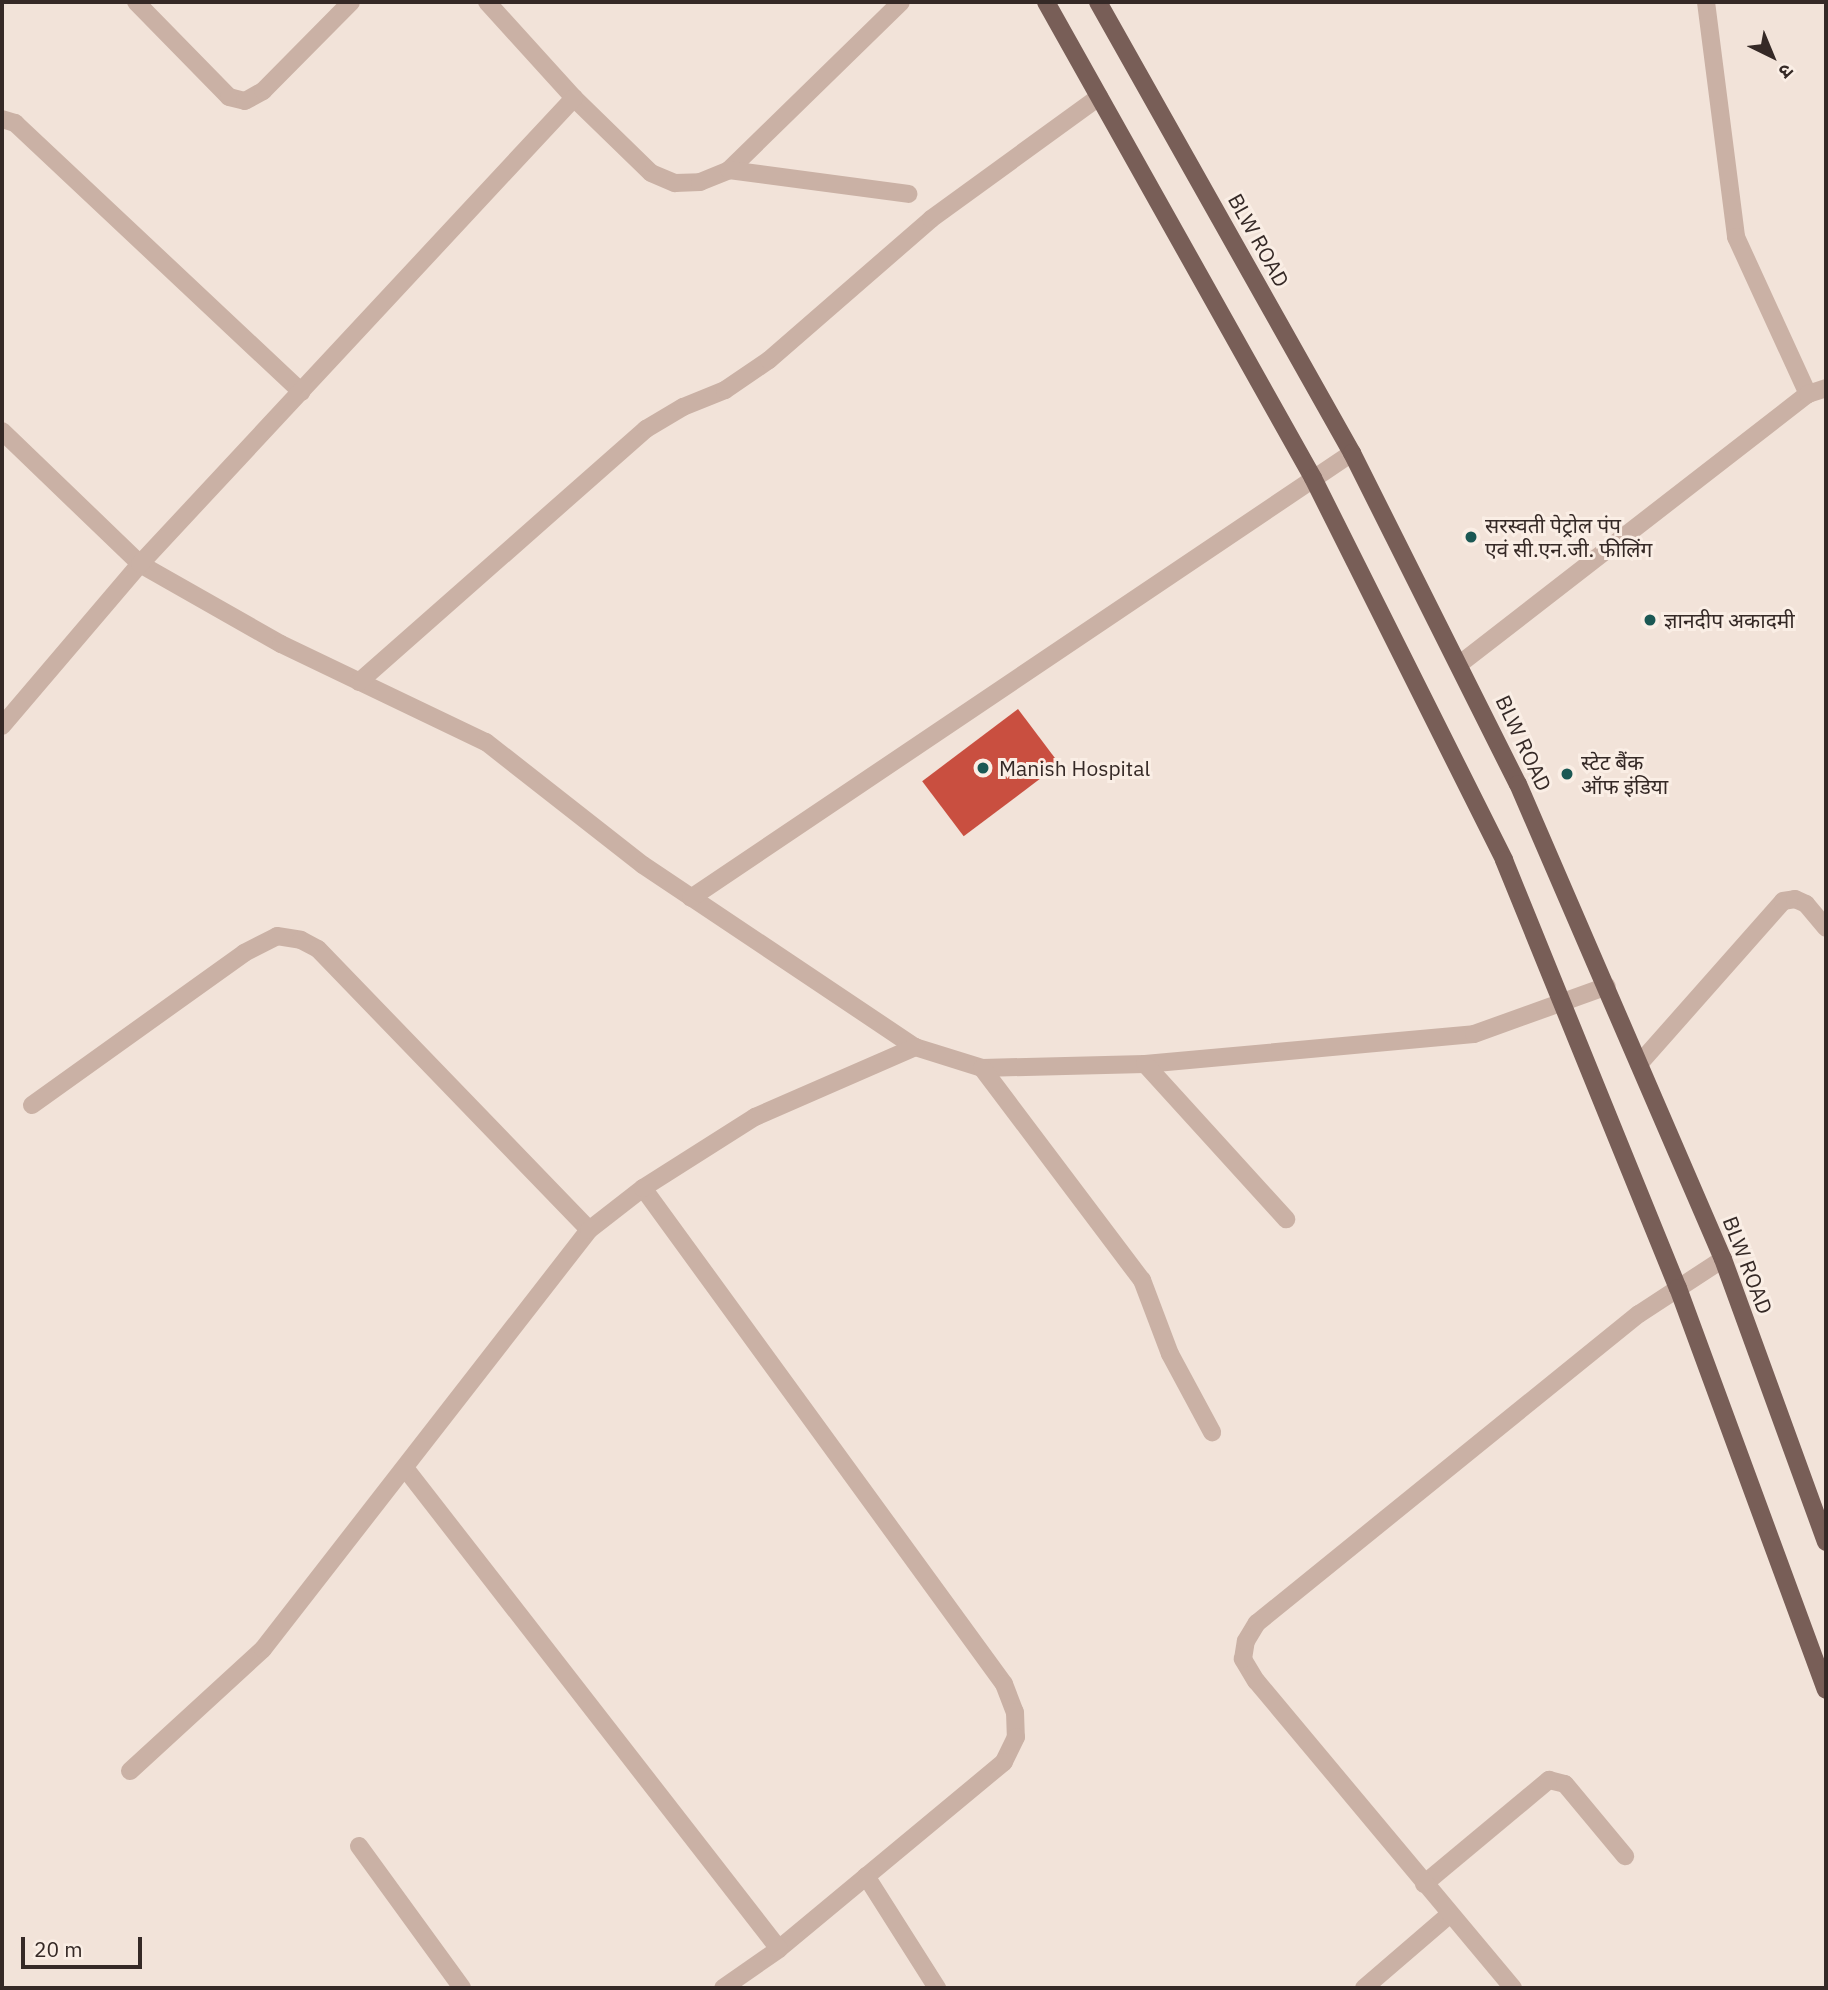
<!DOCTYPE html>
<html>
<head>
<meta charset="utf-8">
<style>
	body { margin:0 }
	#map { position:relative; width:1828px; height:1990px; overflow:hidden; background:#f2e3d9; font-family:"IBM Plex Sans","Noto Sans Devanagari",sans-serif }
	div>[style] { position:absolute }
	[style*='--x'] { left:calc(var(--x)*1px); top:calc(var(--y)*1px); width:calc(var(--w)*1px); rotate:calc(var(--a)*1deg) }
	.building>* { inset:0; background:#c94f40; transform-origin:0 0 }
	.minor>* { height:18px; margin:-9px; padding:0 9px; transform-origin:9px; border-radius:9px; background:#cab1a5 }
	.primary>* { height:18px; margin:-9px; padding:0 9px; transform-origin:9px; border-radius:9px; background:#785e57 }
	.dots>* { width:19px; height:19px; translate:-50% -50%; box-sizing:border-box; border:4px solid #faeee5; border-radius:50% }
	span { translate:-50% -50%; white-space:nowrap; text-align:center; line-height:1.15; -webkit-text-stroke:6px #faeee5; paint-order:stroke }
	.street-label { font-size:21px; color:#352926 }
	.poi-label { font-size:21px; color:#352926 }
	.left { translate:0 -50%; text-align:left }
	.frame { position:absolute; inset:0; border:4px solid #352926; pointer-events:none }
	.north { position:absolute; left:1737px; top:21px; width:70px; height:70px; -webkit-text-stroke:5px #faeee5; paint-order:stroke; rotate:137deg; font-size:19px; font-weight:700; line-height:28px; text-align:center; color:#352926 }
	.north::after { content:''; display:block; margin:auto; width:24px; height:32px; background:#352926; clip-path:polygon(50% 0,100% 100%,50% 72%,0 100%) }
	.scale { position:absolute; left:21px; top:1937px; width:121px; height:32px; box-sizing:border-box; border:4px solid #352926; border-top:0; padding-left:9px; font-size:21px; line-height:24px; white-space:nowrap; color:#352926; -webkit-text-stroke:5px #faeee5; paint-order:stroke }
</style>
</head>
<body>
<div id="map">
	<div class="building">
		<div style="left:1018px;top:709px;width:69px;height:120px;rotate:53deg"></div>
	</div>
	<div class="minor">
		<div style="--x:136;--y:2;--w:133;--a:45.6"></div>
		<div style="--x:229;--y:97;--w:16;--a:14"></div>
		<div style="--x:245;--y:101;--w:21;--a:-29"></div>
		<div style="--x:263;--y:91;--w:125;--a:-45.3"></div>
		<div style="--x:487;--y:2;--w:130;--a:47.8"></div>
		<div style="--x:574;--y:98;--w:107;--a:44.2"></div>
		<div style="--x:651;--y:173;--w:26;--a:23"></div>
		<div style="--x:675;--y:183;--w:25;--a:-2"></div>
		<div style="--x:700;--y:182;--w:31;--a:-22"></div>
		<div style="--x:729;--y:170;--w:240;--a:-44.3"></div>
		<div style="--x:1706;--y:2;--w:237;--a:82.7"></div>
		<div style="--x:1736;--y:237;--w:173;--a:65.4"></div>
		<div style="--x:2;--y:119;--w:14;--a:17"></div>
		<div style="--x:15;--y:123;--w:393;--a:43.2"></div>
		<div style="--x:729;--y:170;--w:181;--a:7.6"></div>
		<div style="--x:2;--y:431;--w:192;--a:43.9"></div>
		<div style="--x:140;--y:564;--w:162;--a:29.6"></div>
		<div style="--x:281;--y:644;--w:227;--a:25.6"></div>
		<div style="--x:486;--y:742;--w:199;--a:38.1"></div>
		<div style="--x:643;--y:865;--w:327;--a:33.8"></div>
		<div style="--x:915;--y:1047;--w:70;--a:17.4"></div>
		<div style="--x:982;--y:1068;--w:163;--a:-1.4"></div>
		<div style="--x:1145;--y:1064;--w:330;--a:-5.2"></div>
		<div style="--x:1474;--y:1034;--w:141;--a:-19.8"></div>
		<div style="--x:1461;--y:663;--w:439;--a:-37.8"></div>
		<div style="--x:1808;--y:394;--w:19;--a:-18"></div>
		<div style="--x:359;--y:682;--w:383;--a:-41.4"></div>
		<div style="--x:646;--y:429;--w:43;--a:-30.7"></div>
		<div style="--x:683;--y:407;--w:45;--a:-22"></div>
		<div style="--x:725;--y:390;--w:53;--a:-34.3"></div>
		<div style="--x:769;--y:360;--w:215;--a:-41"></div>
		<div style="--x:931;--y:219;--w:208;--a:-36"></div>
		<div style="--x:2;--y:726;--w:213;--a:-49.6"></div>
		<div style="--x:140;--y:564;--w:637;--a:-47.04"></div>
		<div style="--x:691;--y:898;--w:797;--a:-33.95"></div>
		<div style="--x:1145;--y:1064;--w:210;--a:47.7"></div>
		<div style="--x:1639;--y:1064;--w:217;--a:-48.5"></div>
		<div style="--x:1783;--y:901;--w:12;--a:-9"></div>
		<div style="--x:1795;--y:899;--w:12;--a:24"></div>
		<div style="--x:1806;--y:904;--w:31;--a:50"></div>
		<div style="--x:982;--y:1068;--w:266;--a:53"></div>
		<div style="--x:1142;--y:1280;--w:79;--a:69.3"></div>
		<div style="--x:1170;--y:1354;--w:89;--a:61.7"></div>
		<div style="--x:32;--y:1105;--w:261;--a:-35.6"></div>
		<div style="--x:244;--y:953;--w:37;--a:-27"></div>
		<div style="--x:277;--y:936;--w:24;--a:9"></div>
		<div style="--x:301;--y:940;--w:19;--a:28"></div>
		<div style="--x:318;--y:949;--w:390;--a:46"></div>
		<div style="--x:643;--y:1188;--w:613;--a:53.95"></div>
		<div style="--x:1004;--y:1684;--w:30;--a:69"></div>
		<div style="--x:1015;--y:1712;--w:25;--a:88"></div>
		<div style="--x:1016;--y:1737;--w:28;--a:116"></div>
		<div style="--x:1004;--y:1762;--w:293;--a:140.3"></div>
		<div style="--x:779;--y:1949;--w:68;--a:145.1"></div>
		<div style="--x:405;--y:1468;--w:609;--a:52.13"></div>
		<div style="--x:130;--y:1771;--w:180;--a:-42.5"></div>
		<div style="--x:263;--y:1649;--w:531;--a:-52.12"></div>
		<div style="--x:589;--y:1230;--w:68;--a:-37.9"></div>
		<div style="--x:643;--y:1188;--w:133;--a:-32.4"></div>
		<div style="--x:755;--y:1117;--w:175;--a:-23.6"></div>
		<div style="--x:359;--y:1846;--w:175;--a:54"></div>
		<div style="--x:866;--y:1876;--w:133;--a:57.6"></div>
		<div style="--x:1424;--y:1884;--w:163;--a:-39.8"></div>
		<div style="--x:1549;--y:1780;--w:16;--a:14"></div>
		<div style="--x:1565;--y:1784;--w:94;--a:50.2"></div>
		<div style="--x:1364;--y:1988;--w:113;--a:-40.7"></div>
		<div style="--x:1513;--y:1988;--w:400;--a:-129.9"></div>
		<div style="--x:1256;--y:1681;--w:26;--a:-121"></div>
		<div style="--x:1243;--y:1659;--w:18;--a:-81"></div>
		<div style="--x:1246;--y:1641;--w:21;--a:-59"></div>
		<div style="--x:1257;--y:1623;--w:491;--a:-39"></div>
		<div style="--x:1639;--y:1314;--w:100;--a:-33.2"></div>
	</div>
	<div class="primary">
		<div style="--x:1046;--y:2;--w:546;--a:60.71"></div>
		<div style="--x:1313;--y:478;--w:427;--a:63.4"></div>
		<div style="--x:1504;--y:860;--w:462;--a:67.9"></div>
		<div style="--x:1678;--y:1288;--w:428;--a:69.8"></div>
		<div style="--x:1098;--y:2;--w:518;--a:60.61"></div>
		<div style="--x:1352;--y:453;--w:370;--a:63.4"></div>
		<div style="--x:1518;--y:784;--w:517;--a:66.66"></div>
		<div style="--x:1723;--y:1259;--w:301;--a:70"></div>
	</div>
	<div class="dots">
		<div style="left:1471px;top:537px;background:#1b5854"></div>
		<div style="left:1650px;top:620px;background:#1b5854"></div>
		<div style="left:983px;top:768px;background:#1b5854"></div>
		<div style="left:1567px;top:774px;background:#1b5854"></div>
	</div>
	<div class="street-label">
		<span style="left:1259px;top:240px;rotate:61deg">BLW ROAD</span>
		<span style="left:1524px;top:743px;rotate:65deg">BLW ROAD</span>
		<span style="left:1748px;top:1265px;rotate:69deg">BLW ROAD</span>
	</div>
	<div class="poi-label">
		<span class="left" style="left:1485px;top:537px">सरस्वती पेट्रोल पंप<br>एवं सी.एन.जी. फीलिंग</span>
		<span class="left" style="left:1664px;top:620px">ज्ञानदीप अकादमी</span>
		<span class="left" style="left:1581px;top:774px">स्टेट बैंक<br>ऑफ इंडिया</span>
		<span class="left" style="left:999px;top:768px">Manish Hospital</span>
	</div>
	<div class="frame"></div>
	<div class="north">उ</div>
	<div class="scale">20 m</div>
</div>
</body>
</html>
